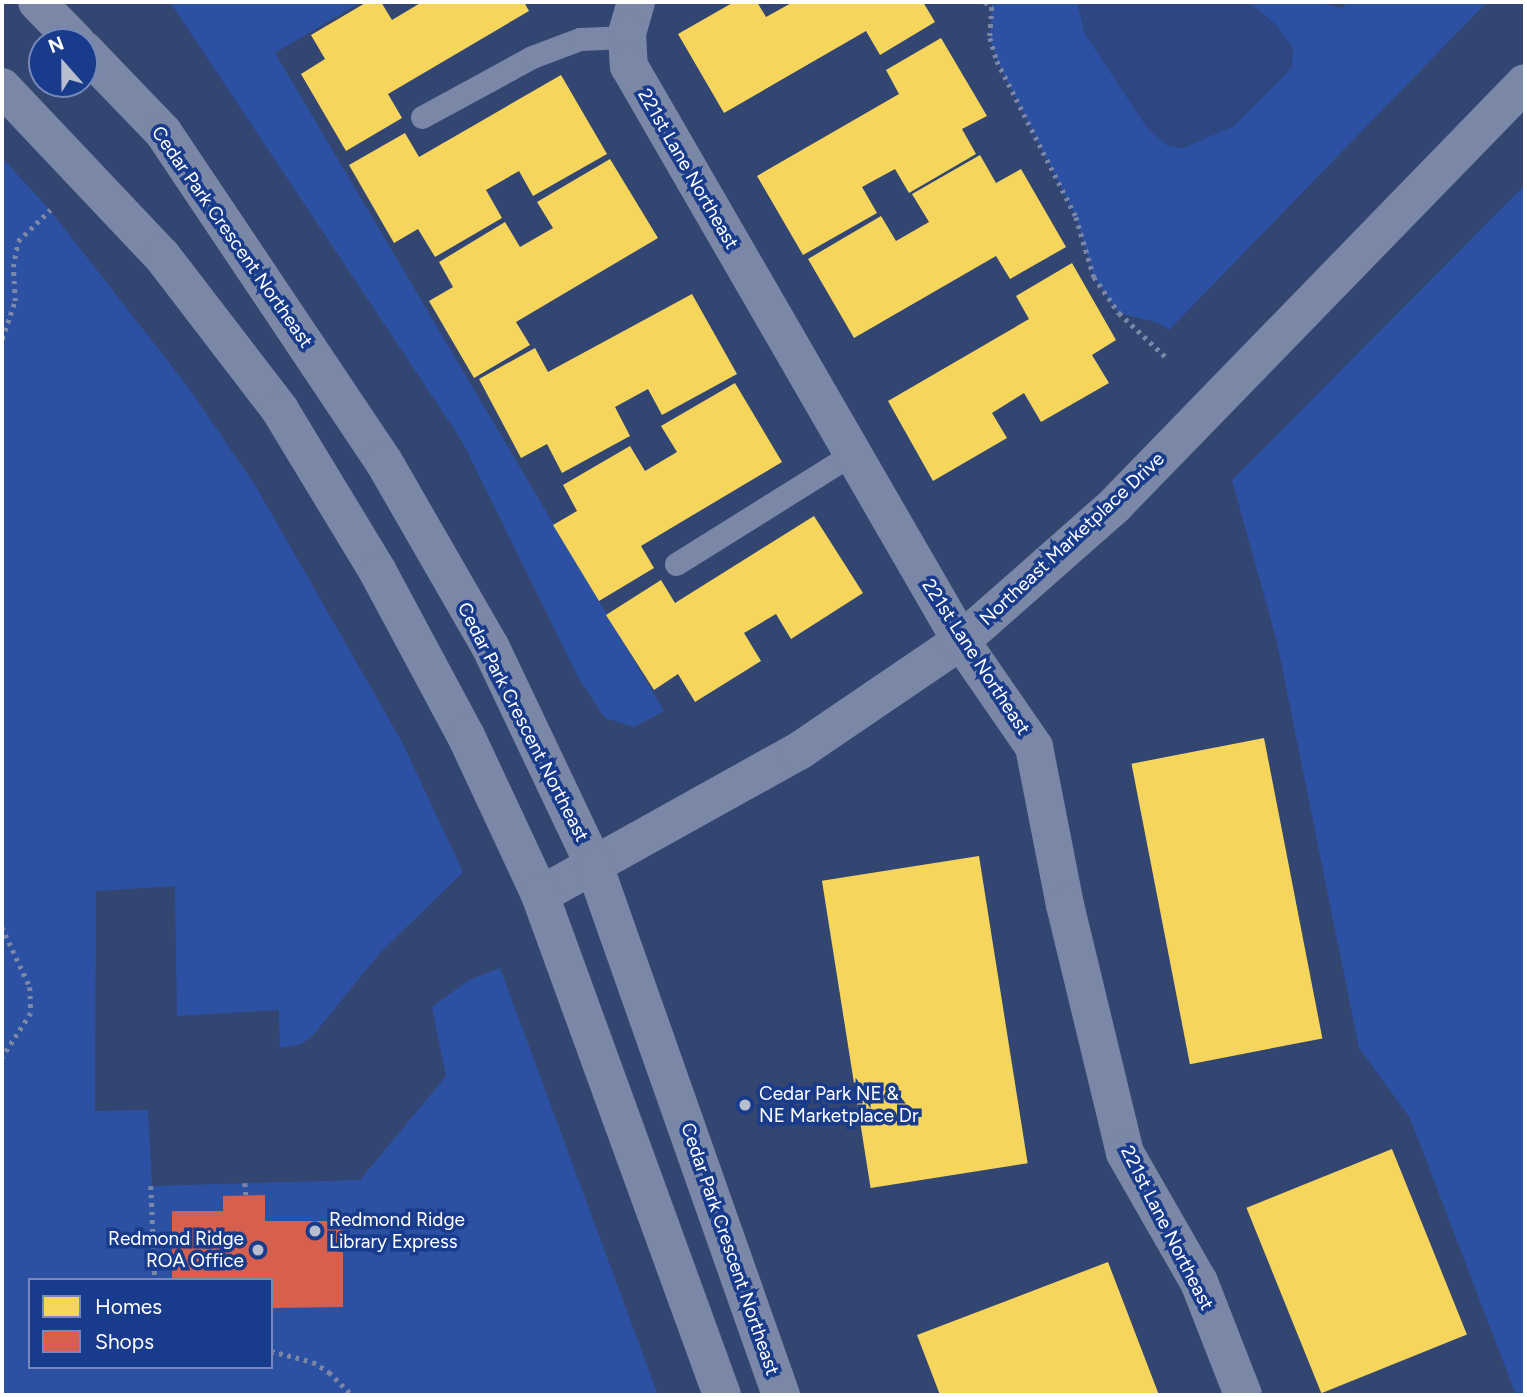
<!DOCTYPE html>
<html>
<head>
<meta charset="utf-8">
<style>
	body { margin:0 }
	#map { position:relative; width:1527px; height:1397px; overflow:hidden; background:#334672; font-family:Figtree,sans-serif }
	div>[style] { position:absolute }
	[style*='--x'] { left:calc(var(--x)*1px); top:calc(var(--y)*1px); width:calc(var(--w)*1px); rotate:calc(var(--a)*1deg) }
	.green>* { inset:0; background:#2d51a2 }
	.water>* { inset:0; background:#2e4681 }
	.homes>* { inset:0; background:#f6d55c; transform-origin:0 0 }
	.shops>* { inset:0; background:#d6604d }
	.path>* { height:4.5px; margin-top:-2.25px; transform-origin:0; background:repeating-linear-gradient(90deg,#7a87a6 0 3.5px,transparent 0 8.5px) }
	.service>* { height:23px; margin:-11.5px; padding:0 11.5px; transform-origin:11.5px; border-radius:11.5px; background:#7a87a6 }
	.minor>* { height:38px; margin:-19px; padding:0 19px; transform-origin:19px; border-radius:19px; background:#7a87a6 }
	.tertiary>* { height:38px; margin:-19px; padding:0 19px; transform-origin:19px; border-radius:19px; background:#7a87a6 }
	.dots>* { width:19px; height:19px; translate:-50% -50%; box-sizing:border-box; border:4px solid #193b8c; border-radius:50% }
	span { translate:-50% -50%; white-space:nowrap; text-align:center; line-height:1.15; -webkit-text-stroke:7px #193b8c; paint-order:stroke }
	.street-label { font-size:19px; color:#fff }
	.poi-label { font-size:19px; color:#fff }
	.left { translate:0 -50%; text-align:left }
	.right { translate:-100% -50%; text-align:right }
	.frame { position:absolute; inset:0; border:4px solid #fff; pointer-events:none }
	.legend { position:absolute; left:28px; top:1278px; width:245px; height:91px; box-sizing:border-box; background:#193b8c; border:2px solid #7589ba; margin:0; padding:9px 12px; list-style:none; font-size:21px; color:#fff }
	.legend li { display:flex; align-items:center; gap:14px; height:35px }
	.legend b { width:35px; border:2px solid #7589ba }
	.north { position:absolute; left:28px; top:28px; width:70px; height:70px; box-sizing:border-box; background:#193b8c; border:2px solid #7589ba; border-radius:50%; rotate:339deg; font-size:19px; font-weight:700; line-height:28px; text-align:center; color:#fff }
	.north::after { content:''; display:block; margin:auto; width:24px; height:32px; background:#b8bece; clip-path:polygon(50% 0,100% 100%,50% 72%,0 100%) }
</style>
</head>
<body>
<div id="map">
	<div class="green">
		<div style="clip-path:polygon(170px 2px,361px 2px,275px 53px,664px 711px,634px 727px,605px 718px,579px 679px,462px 441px)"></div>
		<div style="clip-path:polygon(992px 2px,1077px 2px,1085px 34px,1148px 129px,1168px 146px,1277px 26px,1249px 2px,1320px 2px,1341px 8px,1350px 2px,1487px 2px,1169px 330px,1159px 323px,1119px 313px,1094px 277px,1076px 217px,997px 61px,990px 38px)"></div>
		<div style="clip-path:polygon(evenodd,2px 158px,50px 210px,188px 387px,255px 485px,402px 742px,463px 872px,379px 954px,314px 1034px,302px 1044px,280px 1048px,279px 1010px,177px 1016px,175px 886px,96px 891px,95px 1111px,148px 1110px,152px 1186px,360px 1180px,446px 1076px,432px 1007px,469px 980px,500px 968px,658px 1395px,2px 1395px,2px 158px,30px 1280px,271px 1280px,271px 1367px,30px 1367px,30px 1280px)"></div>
		<div style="clip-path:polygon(1525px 185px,1525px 1395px,1516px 1395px,1410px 1118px,1359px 1048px,1277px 642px,1232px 480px)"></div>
	</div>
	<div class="water">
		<div style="clip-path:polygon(1077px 2px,1249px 2px,1277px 26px,1293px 48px,1292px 68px,1234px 126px,1184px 148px,1168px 146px,1148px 129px,1085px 34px)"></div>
	</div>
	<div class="homes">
		<div style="clip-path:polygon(367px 2px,381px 2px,392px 20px,422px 2px,524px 2px,529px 11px,388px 94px,402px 118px,346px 151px,301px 74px,325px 59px,311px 35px)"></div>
		<div style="clip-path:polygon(734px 2px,757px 2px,766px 17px,793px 2px,923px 2px,935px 22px,880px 55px,866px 31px,724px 113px,678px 34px)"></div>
		<div style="clip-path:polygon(941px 38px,987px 116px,962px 129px,976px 154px,909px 193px,895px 169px,862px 187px,877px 213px,803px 255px,757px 176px,899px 94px,886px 70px)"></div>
		<div style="clip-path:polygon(561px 75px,607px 154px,533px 196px,519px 171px,486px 190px,502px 218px,435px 257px,418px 229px,394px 243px,349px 165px,405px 133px,419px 157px)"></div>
		<div style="clip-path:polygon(980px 155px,996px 183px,1021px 169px,1066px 247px,1010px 279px,996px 256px,854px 338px,808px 259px,881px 216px,896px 241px,929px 222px,912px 194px)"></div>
		<div style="clip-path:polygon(610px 159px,658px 238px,516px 322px,530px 345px,474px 378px,429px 301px,453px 287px,439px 262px,505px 222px,520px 247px,553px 228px,537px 202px)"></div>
		<div style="clip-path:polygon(1072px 263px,1116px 340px,1092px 355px,1109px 383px,1041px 422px,1024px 393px,992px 413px,1007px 438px,933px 481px,888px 401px,1029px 319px,1016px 296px)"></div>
		<div style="clip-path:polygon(692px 294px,737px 374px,662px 415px,648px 389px,615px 407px,630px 436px,562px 473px,547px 444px,521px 458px,479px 379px,535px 348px,548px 372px)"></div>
		<div style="clip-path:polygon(735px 383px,782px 462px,641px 546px,654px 568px,599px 601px,553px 525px,577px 511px,563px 485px,630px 446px,645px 471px,677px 452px,661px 426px)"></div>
		<div style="clip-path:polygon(814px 516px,863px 593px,791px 639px,776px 614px,744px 633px,761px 661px,695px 702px,678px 674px,654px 690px,606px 615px,661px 580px,675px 603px)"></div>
		<div style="left:1264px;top:738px;width:306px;height:135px;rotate:79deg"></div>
		<div style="left:979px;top:856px;width:311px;height:159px;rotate:81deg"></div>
		<div style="left:1392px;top:1149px;width:200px;height:157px;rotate:68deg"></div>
		<div style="clip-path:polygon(1108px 1262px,1159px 1395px,940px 1395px,917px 1335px)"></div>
	</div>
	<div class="shops">
		<div style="clip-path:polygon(265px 1195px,265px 1221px,343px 1221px,343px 1307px,271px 1308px,271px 1280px,172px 1280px,172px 1211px,223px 1211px,223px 1196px)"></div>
	</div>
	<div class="path">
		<div style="--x:985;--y:2;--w:9;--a:36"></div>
		<div style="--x:992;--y:7;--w:31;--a:94"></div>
		<div style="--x:990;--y:38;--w:24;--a:73"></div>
		<div style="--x:997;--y:61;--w:175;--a:63.1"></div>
		<div style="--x:1076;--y:217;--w:63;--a:73.3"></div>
		<div style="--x:1094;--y:277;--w:44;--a:55.2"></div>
		<div style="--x:1119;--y:313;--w:66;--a:43.2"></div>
		<div style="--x:2;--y:339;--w:40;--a:-71.1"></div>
		<div style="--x:15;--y:301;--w:34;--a:-93"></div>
		<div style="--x:13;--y:267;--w:26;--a:-79"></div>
		<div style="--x:18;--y:241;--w:45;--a:-44.1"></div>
		<div style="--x:2;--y:927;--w:66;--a:65"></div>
		<div style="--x:30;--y:987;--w:26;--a:88"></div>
		<div style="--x:31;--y:1013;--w:54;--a:122.8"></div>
		<div style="--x:245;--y:1183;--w:12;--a:85"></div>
		<div style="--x:151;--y:1186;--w:94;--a:87.6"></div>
		<div style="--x:271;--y:1351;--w:43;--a:14.7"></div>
		<div style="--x:313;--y:1362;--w:19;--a:32"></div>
		<div style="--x:329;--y:1372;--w:33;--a:45"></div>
	</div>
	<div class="service">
		<div style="--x:422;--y:117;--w:125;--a:-28.6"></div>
		<div style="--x:532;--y:57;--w:51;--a:-20.6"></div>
		<div style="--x:580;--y:39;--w:47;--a:-2.4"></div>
		<div style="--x:676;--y:564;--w:208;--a:-32"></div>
	</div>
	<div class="minor">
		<div style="--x:636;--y:2;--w:32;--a:106"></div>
		<div style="--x:627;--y:33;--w:33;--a:87"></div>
		<div style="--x:629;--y:66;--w:664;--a:60"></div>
		<div style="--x:961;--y:641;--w:129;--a:55.4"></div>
		<div style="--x:1034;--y:747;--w:161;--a:78.9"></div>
		<div style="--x:1065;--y:905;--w:255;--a:76.4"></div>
		<div style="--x:1125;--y:1153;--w:149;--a:60.2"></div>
		<div style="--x:1199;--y:1282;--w:121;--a:68.7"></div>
		<div style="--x:540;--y:895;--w:296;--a:-29.1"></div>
		<div style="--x:799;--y:751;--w:196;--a:-34.2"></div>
		<div style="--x:961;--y:641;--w:205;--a:-41.4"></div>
		<div style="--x:1115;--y:505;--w:588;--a:-45.83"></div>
	</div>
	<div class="tertiary">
		<div style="--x:37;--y:2;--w:56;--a:45.7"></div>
		<div style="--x:84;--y:50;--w:114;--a:46.1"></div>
		<div style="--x:163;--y:132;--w:397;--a:56.2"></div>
		<div style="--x:384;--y:462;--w:212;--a:60.1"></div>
		<div style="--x:490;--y:646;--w:242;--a:64.6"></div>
		<div style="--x:594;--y:865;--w:562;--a:70.57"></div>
		<div style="--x:2;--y:87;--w:233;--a:46.6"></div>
		<div style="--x:162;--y:256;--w:194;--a:52.5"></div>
		<div style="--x:280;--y:410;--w:189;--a:58.8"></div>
		<div style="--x:378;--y:572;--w:186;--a:61.8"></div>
		<div style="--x:466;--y:736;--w:175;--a:65"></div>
		<div style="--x:540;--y:895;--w:532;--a:70"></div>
	</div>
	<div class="dots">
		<div style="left:745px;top:1105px;background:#b8bece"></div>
		<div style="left:315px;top:1231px;background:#b8bece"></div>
		<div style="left:258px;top:1250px;background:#b8bece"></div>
	</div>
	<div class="street-label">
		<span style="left:688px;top:169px;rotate:60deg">221st Lane Northeast</span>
		<span style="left:232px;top:237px;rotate:55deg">Cedar Park Crescent Northeast</span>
		<span style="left:1072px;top:539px;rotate:-43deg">Northeast Marketplace Drive</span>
		<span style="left:976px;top:657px;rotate:57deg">221st Lane Northeast</span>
		<span style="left:523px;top:722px;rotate:63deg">Cedar Park Crescent Northeast</span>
		<span style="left:1167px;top:1228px;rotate:63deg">221st Lane Northeast</span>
		<span style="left:730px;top:1249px;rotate:71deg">Cedar Park Crescent Northeast</span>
	</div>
	<div class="poi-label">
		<span class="left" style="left:759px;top:1105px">Cedar Park NE &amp;<br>NE Marketplace Dr</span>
		<span class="left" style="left:329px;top:1231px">Redmond Ridge<br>Library Express</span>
		<span class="right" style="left:244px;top:1250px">Redmond Ridge<br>ROA Office</span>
	</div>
	<div class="frame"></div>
	<ul class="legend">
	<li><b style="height:19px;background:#f6d55c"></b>Homes</li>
	<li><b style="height:19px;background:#d6604d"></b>Shops</li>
	</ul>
	<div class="north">N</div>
</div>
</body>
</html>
